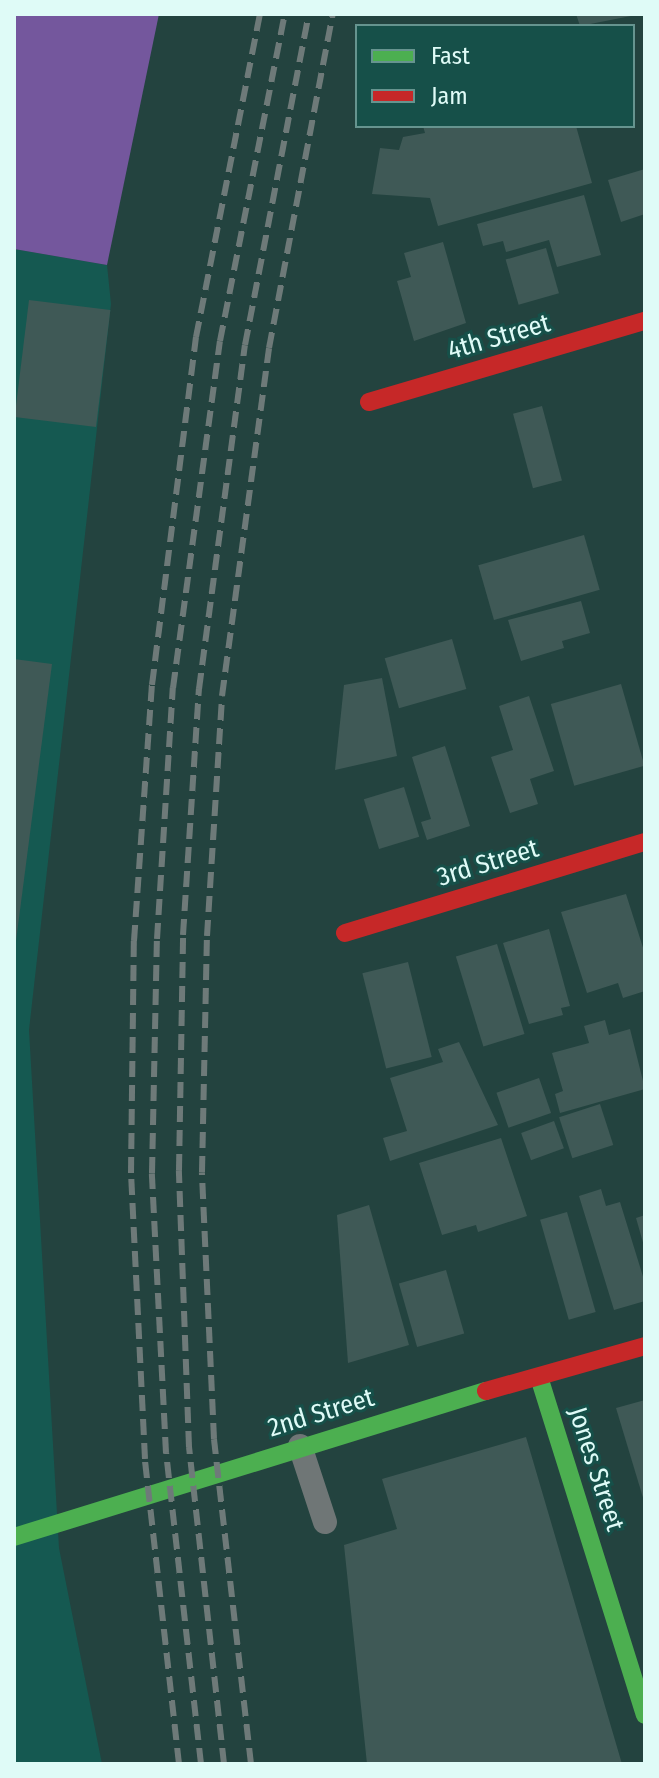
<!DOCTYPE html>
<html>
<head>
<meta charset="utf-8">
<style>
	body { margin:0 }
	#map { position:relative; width:659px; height:1778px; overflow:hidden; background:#23433f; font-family:"Fira Sans Condensed",sans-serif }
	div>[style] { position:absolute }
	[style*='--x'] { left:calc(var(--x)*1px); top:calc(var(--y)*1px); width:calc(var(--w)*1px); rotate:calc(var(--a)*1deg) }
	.built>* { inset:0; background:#155951 }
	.green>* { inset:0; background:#74579d }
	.building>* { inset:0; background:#3f5956; transform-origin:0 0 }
	.lane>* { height:24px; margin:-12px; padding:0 12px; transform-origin:12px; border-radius:12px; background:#6f7676 }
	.fast>* { height:18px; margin:-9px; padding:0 9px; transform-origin:9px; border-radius:9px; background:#4caf50 }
	.jam>* { height:18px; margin:-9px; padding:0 9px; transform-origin:9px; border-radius:9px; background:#c62828 }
	.rail>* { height:6px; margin-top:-3px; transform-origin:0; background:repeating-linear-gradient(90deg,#6e7a79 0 16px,transparent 0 24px) }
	span { translate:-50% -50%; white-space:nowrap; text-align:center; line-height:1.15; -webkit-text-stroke:6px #165049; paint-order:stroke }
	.street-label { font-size:26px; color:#dffbf7 }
	.frame { position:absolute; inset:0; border:16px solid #dffbf7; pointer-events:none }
	.legend { position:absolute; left:355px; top:24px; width:280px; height:104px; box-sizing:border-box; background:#165049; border:2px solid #66948f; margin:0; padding:10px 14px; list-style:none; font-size:24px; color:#dffbf7 }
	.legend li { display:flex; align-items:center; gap:16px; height:40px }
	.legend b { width:40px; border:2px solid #66948f }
</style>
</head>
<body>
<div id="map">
	<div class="built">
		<div style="clip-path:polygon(14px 249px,107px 265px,111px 304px,29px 1030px,59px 1548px,102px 1764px,14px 1764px)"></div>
	</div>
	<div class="green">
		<div style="clip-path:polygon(14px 14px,159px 14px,107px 265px,14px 249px)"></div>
	</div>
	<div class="building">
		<div style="clip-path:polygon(576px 14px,636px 14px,636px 15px,580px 26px)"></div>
		<div style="clip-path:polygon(423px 126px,576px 126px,592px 183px,438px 226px,430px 198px,372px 194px,380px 148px,399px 150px,403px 137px,425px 133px)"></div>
		<div style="clip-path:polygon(645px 169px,645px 214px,621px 222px,608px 180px)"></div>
		<div style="clip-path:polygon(584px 195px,601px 255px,557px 267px,549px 240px,506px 252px,503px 241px,483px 246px,477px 224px)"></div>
		<div style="clip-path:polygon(443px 242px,466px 323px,414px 341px,397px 281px,411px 277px,404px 253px)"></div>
		<div style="left:546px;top:248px;width:47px;height:42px;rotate:74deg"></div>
		<div style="left:29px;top:300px;width:82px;height:118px;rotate:7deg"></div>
		<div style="left:542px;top:406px;width:77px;height:30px;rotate:75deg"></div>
		<div style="left:584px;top:535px;width:57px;height:110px;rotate:74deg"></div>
		<div style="clip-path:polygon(581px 601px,590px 633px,562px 641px,564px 648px,521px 661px,508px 620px)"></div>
		<div style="left:452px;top:639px;width:52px;height:70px;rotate:74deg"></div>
		<div style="clip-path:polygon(14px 659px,52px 664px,16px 941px,14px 941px)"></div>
		<div style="clip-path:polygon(382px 678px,397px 756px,335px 770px,344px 685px)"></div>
		<div style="left:621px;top:684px;width:85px;height:73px;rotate:74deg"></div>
		<div style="clip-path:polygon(529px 696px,554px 771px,530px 779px,538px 804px,510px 813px,491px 757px,513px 750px,499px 706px)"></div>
		<div style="clip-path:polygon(445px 746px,470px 826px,427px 840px,421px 822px,431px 819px,412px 757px)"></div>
		<div style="left:404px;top:787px;width:52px;height:42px;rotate:73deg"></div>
		<div style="clip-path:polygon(626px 894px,645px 954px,645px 991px,623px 998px,618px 983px,587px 993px,561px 912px)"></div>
		<div style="clip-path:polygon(549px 929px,570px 1006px,561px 1008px,563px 1015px,529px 1024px,503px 943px)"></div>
		<div style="left:497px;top:944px;width:94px;height:43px;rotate:73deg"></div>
		<div style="left:408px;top:962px;width:98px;height:47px;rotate:76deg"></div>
		<div style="clip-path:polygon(605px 1020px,609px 1035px,630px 1029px,645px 1089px,560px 1113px,555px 1094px,563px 1091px,552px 1053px,589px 1043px,584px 1026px)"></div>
		<div style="clip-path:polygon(459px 1042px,498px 1125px,390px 1161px,383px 1138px,407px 1131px,390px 1078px,443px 1062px,438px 1049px)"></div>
		<div style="left:539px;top:1078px;width:37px;height:45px;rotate:71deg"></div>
		<div style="left:600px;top:1104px;width:43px;height:43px;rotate:72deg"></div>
		<div style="left:554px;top:1121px;width:29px;height:35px;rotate:70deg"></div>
		<div style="clip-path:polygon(501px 1138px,527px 1216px,478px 1232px,476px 1225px,442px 1235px,419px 1163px)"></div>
		<div style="clip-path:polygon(601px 1189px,606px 1206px,620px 1202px,645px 1283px,645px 1301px,614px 1310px,579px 1196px)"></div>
		<div style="clip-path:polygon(369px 1205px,409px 1345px,348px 1363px,337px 1215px)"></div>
		<div style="left:567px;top:1212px;width:104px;height:28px;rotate:74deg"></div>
		<div style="clip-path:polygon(645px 1215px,645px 1245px,644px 1246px,636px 1218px)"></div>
		<div style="left:446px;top:1270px;width:66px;height:49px;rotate:74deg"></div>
		<div style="clip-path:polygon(645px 1400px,645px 1501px,644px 1501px,616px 1408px)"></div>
		<div style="clip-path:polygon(526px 1437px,622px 1764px,367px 1764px,344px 1545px,397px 1529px,382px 1479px)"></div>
	</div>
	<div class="lane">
		<div style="--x:300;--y:1446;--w:80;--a:71.8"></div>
	</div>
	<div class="fast">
		<div style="--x:539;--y:1377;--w:354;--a:72.6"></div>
		<div style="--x:14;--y:1537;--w:494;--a:-17.2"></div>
	</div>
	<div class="jam">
		<div style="--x:369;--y:402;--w:288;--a:-16.4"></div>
		<div style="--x:345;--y:933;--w:313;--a:-16.9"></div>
		<div style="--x:486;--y:1391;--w:165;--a:-15.8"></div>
	</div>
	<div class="rail">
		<div style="--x:179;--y:1764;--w:307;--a:-96.4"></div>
		<div style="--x:145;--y:1459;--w:286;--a:-92.8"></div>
		<div style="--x:131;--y:1173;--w:232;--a:-89.3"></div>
		<div style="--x:134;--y:941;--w:257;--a:-86"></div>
		<div style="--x:152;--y:685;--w:351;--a:-82.8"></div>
		<div style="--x:196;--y:337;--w:329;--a:-78.8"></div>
		<div style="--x:201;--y:1764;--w:313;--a:-96.4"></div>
		<div style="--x:166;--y:1453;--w:280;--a:-92.9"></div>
		<div style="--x:152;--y:1173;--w:234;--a:-88.8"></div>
		<div style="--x:157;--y:939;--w:252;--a:-86.4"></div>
		<div style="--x:173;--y:688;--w:350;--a:-82.3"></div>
		<div style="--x:220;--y:341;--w:333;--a:-78.8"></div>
		<div style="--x:224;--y:1764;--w:319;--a:-96.3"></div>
		<div style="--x:189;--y:1447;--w:277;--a:-92.1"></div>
		<div style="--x:179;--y:1170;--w:235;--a:-89"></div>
		<div style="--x:183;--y:935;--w:247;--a:-86.3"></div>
		<div style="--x:199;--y:689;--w:347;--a:-82.4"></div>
		<div style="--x:245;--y:345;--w:337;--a:-79.1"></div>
		<div style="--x:251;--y:1764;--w:327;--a:-96.5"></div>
		<div style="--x:214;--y:1439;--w:267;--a:-92.6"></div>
		<div style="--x:202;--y:1172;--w:236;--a:-88.8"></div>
		<div style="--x:207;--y:936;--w:240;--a:-86.4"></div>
		<div style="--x:222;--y:696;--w:351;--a:-82.3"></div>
		<div style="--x:269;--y:348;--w:340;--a:-79.2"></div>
	</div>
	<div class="street-label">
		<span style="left:499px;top:337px;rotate:-16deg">4th Street</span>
		<span style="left:488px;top:863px;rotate:-17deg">3rd Street</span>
		<span style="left:321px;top:1413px;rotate:-17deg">2nd Street</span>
		<span style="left:596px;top:1469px;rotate:72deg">Jones Street</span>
	</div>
	<div class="frame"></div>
	<ul class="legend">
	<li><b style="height:10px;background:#4caf50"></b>Fast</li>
	<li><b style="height:10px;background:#c62828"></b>Jam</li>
	</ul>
</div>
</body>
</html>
